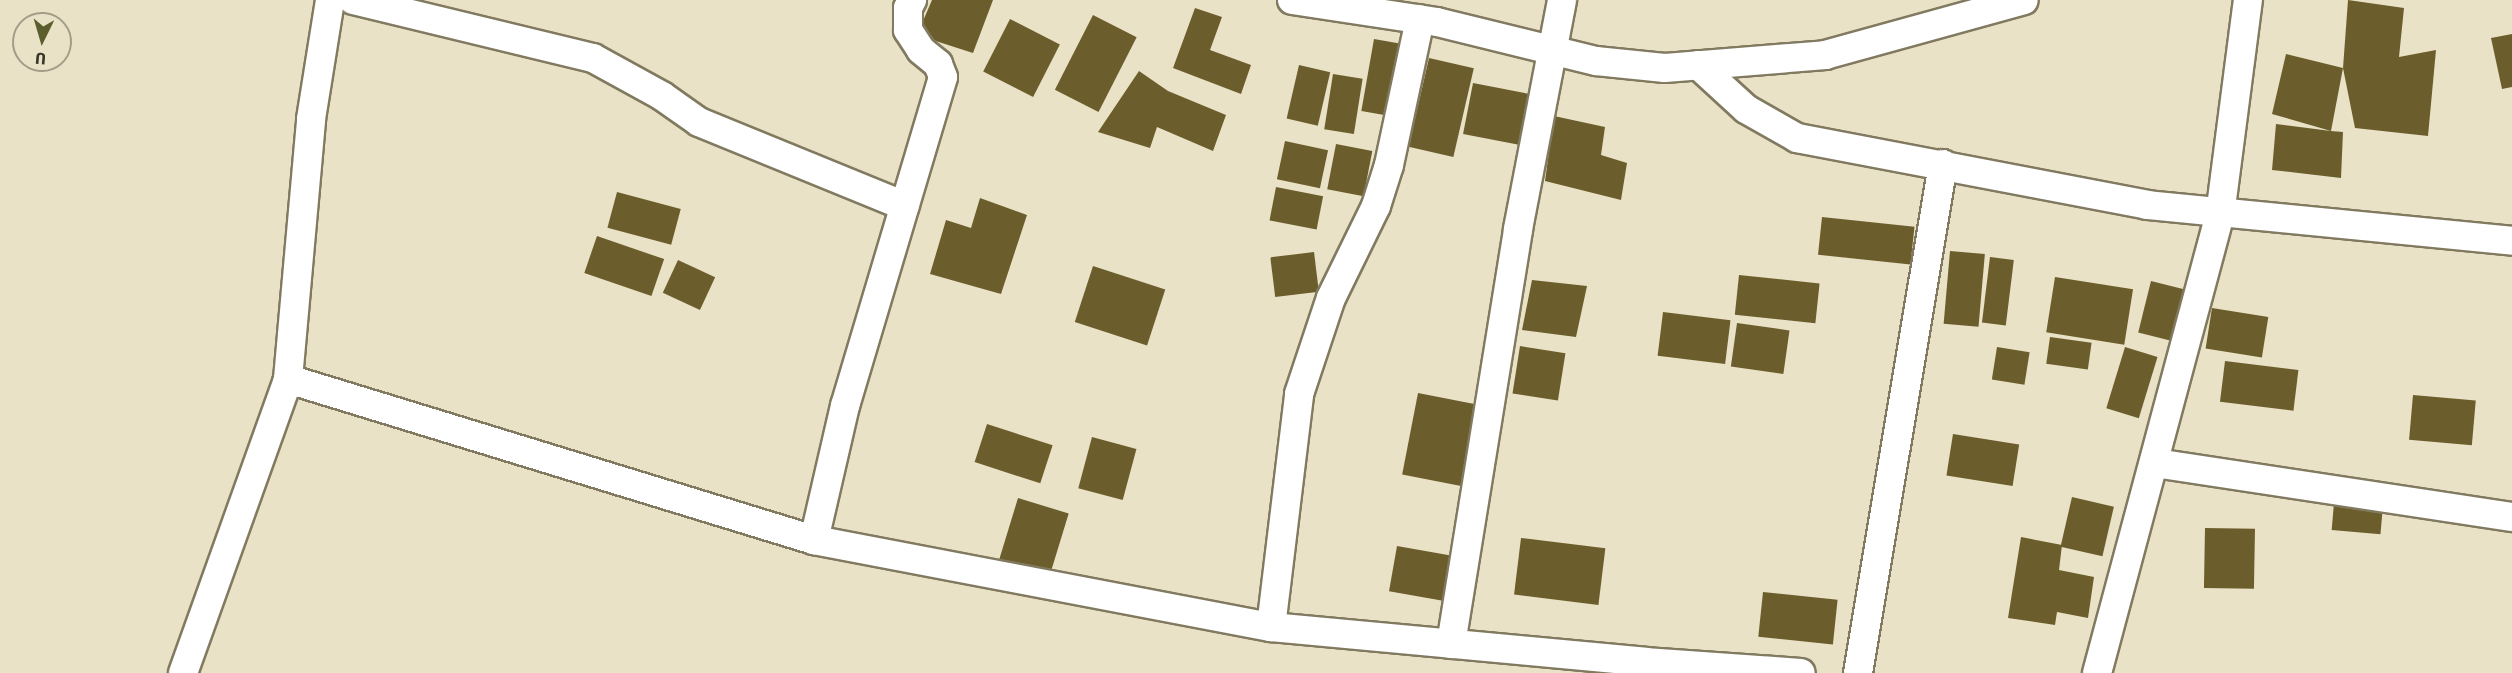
<!DOCTYPE html>
<html>
<head>
<meta charset="utf-8">
<style>
	body { margin:0 }
	#map { position:relative; width:2512px; height:673px; overflow:hidden; background:#eae2c7; font-family:"Fira Sans",sans-serif }
	div>[style] { position:absolute }
	[style*='--x'] { left:calc(var(--x)*1px); top:calc(var(--y)*1px); width:calc(var(--w)*1px); rotate:calc(var(--a)*1deg) }
	.building>* { inset:0; background:#6c5e2c; transform-origin:0 0 }
	.roads { filter:drop-shadow(2px 0 #817a60) drop-shadow(-2px 0 #817a60) drop-shadow(0 2px #817a60) drop-shadow(0 -2px #817a60) }
	.minor>* { height:28px; margin:-14px; padding:0 14px; transform-origin:14px; border-radius:14px; background:#fff }
	span { translate:-50% -50%; white-space:nowrap; text-align:center; line-height:1.15; -webkit-text-stroke:6px #eae2c7; paint-order:stroke }
	.north { position:absolute; left:12px; top:12px; width:60px; height:60px; box-sizing:border-box; background:#eae2c7; border:2px solid #a39d89; border-radius:50%; rotate:185deg; font-size:16px; font-weight:700; line-height:24px; text-align:center; color:#39362b }
	.north::after { content:''; display:block; margin:auto; width:21px; height:27px; background:#5b5f2d; clip-path:polygon(50% 0,100% 100%,50% 72%,0 100%) }
</style>
</head>
<body>
<div id="map">
	<div class="building">
		<div style="clip-path:polygon(932px 0,993px 0,973px 53px,917px 35px)"></div>
		<div style="clip-path:polygon(2348px 0,2404px 8px,2399px 57px,2436px 50px,2428px 136px,2355px 128px,2343px 68px)"></div>
		<div style="clip-path:polygon(1195px 8px,1222px 17px,1210px 50px,1251px 65px,1241px 94px,1173px 68px)"></div>
		<div style="left:1093px;top:15px;width:49px;height:84px;rotate:27deg"></div>
		<div style="left:1010px;top:19px;width:56px;height:59px;rotate:27deg"></div>
		<div style="clip-path:polygon(2512px 34px,2512px 87px,2502px 89px,2491px 38px)"></div>
		<div style="left:1374px;top:39px;width:29px;height:73px;rotate:10deg"></div>
		<div style="clip-path:polygon(2286px 54px,2343px 68px,2331px 131px,2343px 132px,2341px 178px,2272px 170px,2276px 124px,2331px 131px,2272px 114px)"></div>
		<div style="left:1429px;top:58px;width:46px;height:91px;rotate:13deg"></div>
		<div style="left:1299px;top:65px;width:32px;height:55px;rotate:13deg"></div>
		<div style="clip-path:polygon(1139px 71px,1168px 91px,1226px 115px,1213px 151px,1157px 127px,1150px 148px,1098px 132px)"></div>
		<div style="left:1333px;top:74px;width:30px;height:56px;rotate:9deg"></div>
		<div style="left:1473px;top:83px;width:62px;height:52px;rotate:11deg"></div>
		<div style="clip-path:polygon(1554px 116px,1605px 127px,1601px 155px,1627px 163px,1621px 200px,1545px 181px)"></div>
		<div style="left:1285px;top:141px;width:44px;height:39px;rotate:12deg"></div>
		<div style="left:1336px;top:144px;width:37px;height:46px;rotate:11deg"></div>
		<div style="left:1276px;top:187px;width:48px;height:34px;rotate:11deg"></div>
		<div style="left:617px;top:192px;width:66px;height:37px;rotate:15deg"></div>
		<div style="clip-path:polygon(980px 198px,1027px 215px,1001px 294px,930px 274px,946px 220px,971px 228px)"></div>
		<div style="left:1822px;top:217px;width:93px;height:38px;rotate:6deg"></div>
		<div style="left:597px;top:236px;width:71px;height:39px;rotate:19deg"></div>
		<div style="left:1950px;top:251px;width:35px;height:73px;rotate:5deg"></div>
		<div style="left:1314px;top:252px;width:40px;height:44px;rotate:83deg"></div>
		<div style="left:1990px;top:257px;width:24px;height:66px;rotate:7deg"></div>
		<div style="left:678px;top:260px;width:41px;height:36px;rotate:25deg"></div>
		<div style="left:1093px;top:266px;width:76px;height:59px;rotate:18deg"></div>
		<div style="left:1739px;top:275px;width:81px;height:40px;rotate:6deg"></div>
		<div style="left:2055px;top:277px;width:79px;height:56px;rotate:9deg"></div>
		<div style="clip-path:polygon(1532px 280px,1587px 286px,1576px 337px,1522px 330px)"></div>
		<div style="left:2151px;top:281px;width:37px;height:53px;rotate:14deg"></div>
		<div style="left:2212px;top:308px;width:57px;height:41px;rotate:9deg"></div>
		<div style="left:1663px;top:312px;width:68px;height:44px;rotate:7deg"></div>
		<div style="left:1737px;top:323px;width:53px;height:44px;rotate:8deg"></div>
		<div style="left:2050px;top:337px;width:42px;height:27px;rotate:8deg"></div>
		<div style="left:1520px;top:346px;width:46px;height:48px;rotate:9deg"></div>
		<div style="left:1997px;top:347px;width:33px;height:33px;rotate:9deg"></div>
		<div style="left:2125px;top:347px;width:34px;height:64px;rotate:17deg"></div>
		<div style="left:2225px;top:361px;width:74px;height:41px;rotate:7deg"></div>
		<div style="left:1418px;top:393px;width:60px;height:83px;rotate:11deg"></div>
		<div style="left:2413px;top:395px;width:63px;height:45px;rotate:5deg"></div>
		<div style="left:987px;top:424px;width:69px;height:40px;rotate:18deg"></div>
		<div style="left:1953px;top:434px;width:67px;height:42px;rotate:9deg"></div>
		<div style="left:1092px;top:437px;width:46px;height:53px;rotate:15deg"></div>
		<div style="left:2072px;top:497px;width:43px;height:51px;rotate:13deg"></div>
		<div style="left:1018px;top:498px;width:53px;height:64px;rotate:17deg"></div>
		<div style="left:2334px;top:503px;width:49px;height:27px;rotate:5deg"></div>
		<div style="left:2205px;top:528px;width:50px;height:60px;rotate:1deg"></div>
		<div style="clip-path:polygon(2021px 537px,2062px 545px,2059px 570px,2094px 577px,2088px 618px,2057px 612px,2055px 625px,2008px 618px)"></div>
		<div style="left:1521px;top:538px;width:85px;height:57px;rotate:7deg"></div>
		<div style="left:1397px;top:546px;width:59px;height:46px;rotate:10deg"></div>
		<div style="left:1763px;top:592px;width:75px;height:45px;rotate:6deg"></div>
	</div>
	<div class="roads">
		<div class="minor">
			<div style="--x:353;--y:0;--w:247;--a:13.6"></div>
			<div style="--x:593;--y:58;--w:79;--a:28.8"></div>
			<div style="--x:662;--y:96;--w:45;--a:35.1"></div>
			<div style="--x:699;--y:122;--w:222;--a:22.2"></div>
			<div style="--x:1292;--y:0;--w:147;--a:8.6"></div>
			<div style="--x:1437;--y:22;--w:164;--a:13.8"></div>
			<div style="--x:1596;--y:61;--w:69;--a:5.8"></div>
			<div style="--x:1665;--y:68;--w:161;--a:-4.6"></div>
			<div style="--x:1825;--y:55;--w:206;--a:-15.4"></div>
			<div style="--x:1698;--y:65;--w:65;--a:42.5"></div>
			<div style="--x:1746;--y:109;--w:59;--a:29.6"></div>
			<div style="--x:1797;--y:138;--w:356;--a:10.8"></div>
			<div style="--x:2147;--y:205;--w:367;--a:5.6"></div>
			<div style="--x:288;--y:379;--w:550;--a:17.02"></div>
			<div style="--x:814;--y:540;--w:465;--a:10.8"></div>
			<div style="--x:1271;--y:627;--w:376;--a:5.3"></div>
			<div style="--x:1645;--y:662;--w:11;--a:95"></div>
			<div style="--x:2155;--y:463;--w:361;--a:8.6"></div>
			<div style="--x:814;--y:540;--w:138;--a:-77"></div>
			<div style="--x:845;--y:406;--w:343;--a:-73.4"></div>
			<div style="--x:943;--y:77;--w:14;--a:-111"></div>
			<div style="--x:938;--y:64;--w:22;--a:-141"></div>
			<div style="--x:921;--y:50;--w:24;--a:-123"></div>
			<div style="--x:908;--y:30;--w:22;--a:-90"></div>
			<div style="--x:908;--y:8;--w:9;--a:-63"></div>
			<div style="--x:1271;--y:627;--w:235;--a:-83.1"></div>
			<div style="--x:1299;--y:394;--w:101;--a:-71.6"></div>
			<div style="--x:1331;--y:298;--w:102;--a:-63.9"></div>
			<div style="--x:1376;--y:206;--w:43;--a:-72.4"></div>
			<div style="--x:1389;--y:165;--w:149;--a:-78"></div>
			<div style="--x:1451;--y:644;--w:420;--a:-80.8"></div>
			<div style="--x:1518;--y:229;--w:233;--a:-79.1"></div>
			<div style="--x:1645;--y:662;--w:156;--a:4"></div>
			<div style="--x:183;--y:673;--w:312;--a:-70.3"></div>
			<div style="--x:288;--y:379;--w:261;--a:-84.9"></div>
			<div style="--x:311;--y:119;--w:121;--a:-80.9"></div>
			<div style="--x:1858;--y:673;--w:516;--a:-80.52"></div>
			<div style="--x:2097;--y:673;--w:474;--a:-75"></div>
			<div style="--x:2220;--y:215;--w:217;--a:-82.6"></div>
		</div>
	</div>
	<div class="north">U</div>
</div>
</body>
</html>
